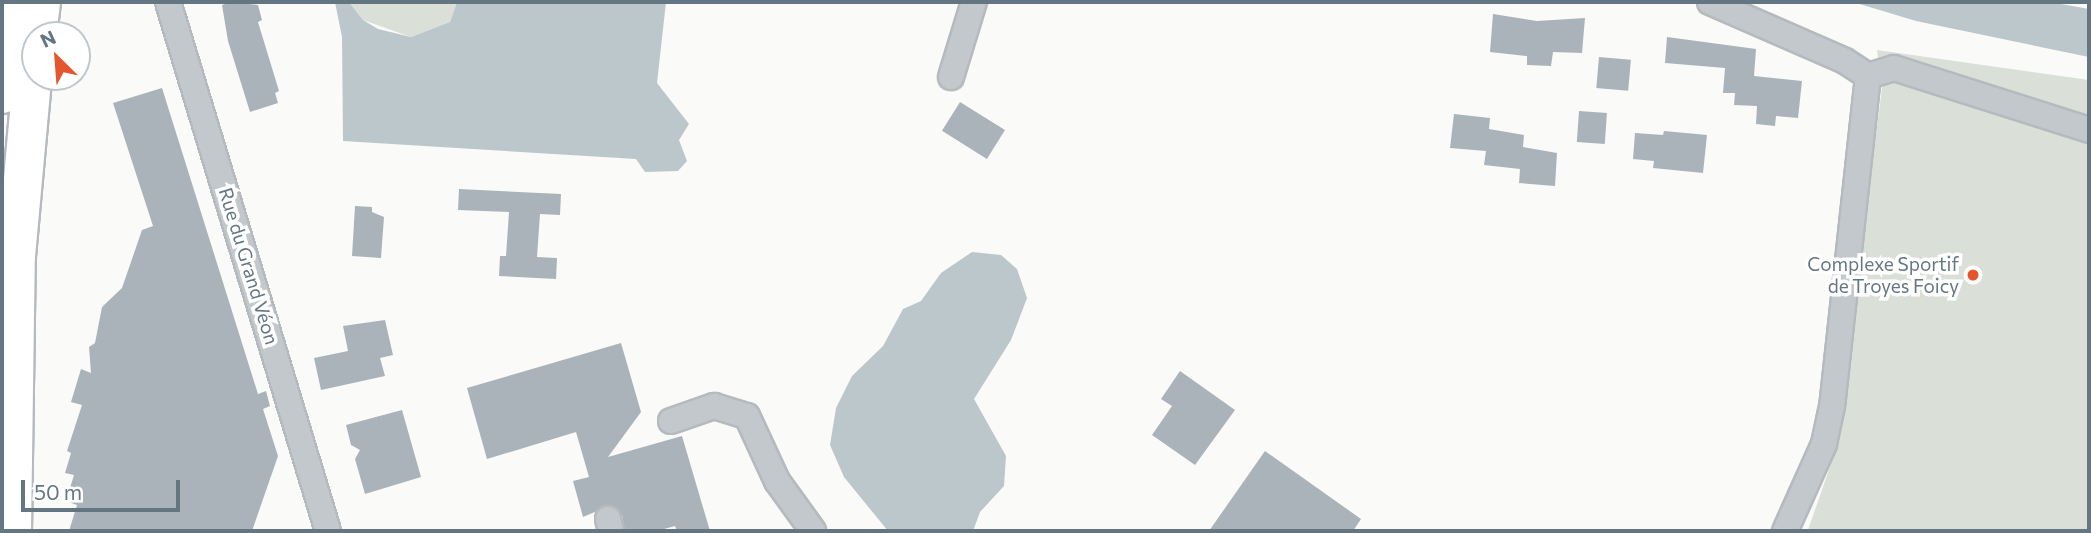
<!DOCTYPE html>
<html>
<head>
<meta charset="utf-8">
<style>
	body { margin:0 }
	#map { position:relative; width:2091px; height:533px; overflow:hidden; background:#fafaf8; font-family:Commissioner,sans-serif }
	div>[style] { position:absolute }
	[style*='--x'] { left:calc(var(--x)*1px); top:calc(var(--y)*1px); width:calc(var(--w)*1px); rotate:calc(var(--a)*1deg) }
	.green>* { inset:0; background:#dadfd7 }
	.water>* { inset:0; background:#bbc7cb }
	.building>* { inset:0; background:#aab3b9; transform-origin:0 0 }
	.roads { filter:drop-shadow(2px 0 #b5babe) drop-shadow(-2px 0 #b5babe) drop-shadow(0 2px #b5babe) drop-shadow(0 -2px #b5babe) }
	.minor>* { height:24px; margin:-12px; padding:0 12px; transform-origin:12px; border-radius:12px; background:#c3c8cc }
	.primary>* { height:38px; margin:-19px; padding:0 19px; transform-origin:19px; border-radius:19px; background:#fff }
	.dots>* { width:19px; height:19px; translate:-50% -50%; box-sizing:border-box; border:4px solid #fff; border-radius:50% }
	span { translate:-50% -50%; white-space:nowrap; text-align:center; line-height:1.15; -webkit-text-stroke:7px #fff; paint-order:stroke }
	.poi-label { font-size:19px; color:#657683 }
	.right { translate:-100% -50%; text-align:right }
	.street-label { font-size:19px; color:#657683 }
	.frame { position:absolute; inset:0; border:4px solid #657683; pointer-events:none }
	.north { position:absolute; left:21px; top:21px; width:70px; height:70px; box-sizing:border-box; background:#fff; border:2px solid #c1c8cd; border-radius:50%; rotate:335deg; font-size:19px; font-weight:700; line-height:28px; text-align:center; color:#657683 }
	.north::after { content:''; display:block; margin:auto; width:24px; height:32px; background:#e4572e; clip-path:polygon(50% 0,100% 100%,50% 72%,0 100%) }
	.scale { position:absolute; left:21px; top:480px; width:159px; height:32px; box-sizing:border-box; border:4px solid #657683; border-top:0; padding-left:9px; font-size:21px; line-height:24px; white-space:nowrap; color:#657683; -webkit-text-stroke:5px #fff; paint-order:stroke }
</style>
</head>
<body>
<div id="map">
	<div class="green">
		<div style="clip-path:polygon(349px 2px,457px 2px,450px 22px,411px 37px,363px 20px)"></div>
		<div style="clip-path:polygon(1877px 50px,2089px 80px,2089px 531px,1808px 530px,1832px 461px,1882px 89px)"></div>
	</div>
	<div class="water">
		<div style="clip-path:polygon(335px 2px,349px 2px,363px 20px,378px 29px,411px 37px,450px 22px,457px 2px,666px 2px,657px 83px,689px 124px,679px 140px,687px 161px,678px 171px,645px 172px,636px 159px,343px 141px,342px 37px)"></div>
		<div style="clip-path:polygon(1853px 2px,2050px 2px,2089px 9px,2089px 57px,1916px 21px)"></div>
		<div style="clip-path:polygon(972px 252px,1001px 255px,1017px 269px,1027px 298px,1011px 340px,974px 399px,1006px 456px,1004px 486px,980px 512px,973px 531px,888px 531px,844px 477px,830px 445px,836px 408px,852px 376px,883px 346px,903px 309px,921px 301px,941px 273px)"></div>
	</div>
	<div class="building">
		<div style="clip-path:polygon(231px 2px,258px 5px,262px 20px,258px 22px,279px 91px,275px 93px,278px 103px,250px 112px,228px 41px,222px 5px)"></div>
		<div style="clip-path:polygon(1493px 14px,1537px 21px,1585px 18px,1582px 53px,1553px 52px,1551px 66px,1527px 65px,1527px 56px,1490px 52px)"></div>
		<div style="clip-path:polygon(1667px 37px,1756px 49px,1754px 76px,1802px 81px,1798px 118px,1776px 116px,1775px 126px,1756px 124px,1757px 106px,1734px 105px,1735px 93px,1723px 93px,1725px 68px,1665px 63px)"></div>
		<div style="left:1599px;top:57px;width:32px;height:31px;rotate:5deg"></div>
		<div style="clip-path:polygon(162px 88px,258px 394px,266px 391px,270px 406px,263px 409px,278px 456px,252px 531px,69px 531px,77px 505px,66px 501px,74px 475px,65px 473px,71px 453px,67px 451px,82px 405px,71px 402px,81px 369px,91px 373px,89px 347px,95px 343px,102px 307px,122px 288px,142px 230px,153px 226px,113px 103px)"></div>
		<div style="left:960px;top:102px;width:53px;height:34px;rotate:32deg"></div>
		<div style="left:1579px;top:111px;width:28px;height:31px;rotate:4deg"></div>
		<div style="clip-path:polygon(1454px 114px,1490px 118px,1489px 129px,1524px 135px,1523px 147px,1557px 153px,1555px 186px,1519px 183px,1520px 169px,1484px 165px,1486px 151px,1450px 148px)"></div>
		<div style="clip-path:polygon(1664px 131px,1707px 135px,1703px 173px,1653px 168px,1654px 161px,1633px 159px,1635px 133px,1663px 135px)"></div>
		<div style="clip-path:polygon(459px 189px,561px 194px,560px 215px,540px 214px,537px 257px,557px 258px,556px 279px,499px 276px,500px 256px,506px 256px,509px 212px,458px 210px)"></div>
		<div style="clip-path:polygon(355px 206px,372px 207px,372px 212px,384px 217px,381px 258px,352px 256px)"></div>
		<div style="clip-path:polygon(385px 320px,393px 355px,380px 358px,385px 376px,321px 390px,314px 358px,348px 351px,343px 326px)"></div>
		<div style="clip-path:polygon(621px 343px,641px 412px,608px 457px,682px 436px,710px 531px,677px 531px,675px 526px,657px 531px,625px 531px,622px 515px,611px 505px,583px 517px,573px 481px,589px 477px,576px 432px,487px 459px,467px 388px)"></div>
		<div style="clip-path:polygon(1180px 371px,1235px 410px,1195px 465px,1152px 435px,1172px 406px,1161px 399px)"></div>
		<div style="clip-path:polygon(402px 410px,421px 477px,365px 494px,355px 459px,360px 450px,351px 445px,346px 425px)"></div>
		<div style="clip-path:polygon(1265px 451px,1361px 519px,1353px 531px,1209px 531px)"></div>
	</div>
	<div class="roads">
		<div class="minor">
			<div style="--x:168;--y:2;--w:553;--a:73.17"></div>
			<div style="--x:1710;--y:2;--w:147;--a:23.6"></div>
			<div style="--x:1845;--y:61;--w:27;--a:33"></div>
			<div style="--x:1868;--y:76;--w:332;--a:96.2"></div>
			<div style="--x:1832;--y:406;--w:39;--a:102"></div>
			<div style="--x:1824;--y:444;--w:95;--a:114.1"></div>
			<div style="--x:1868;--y:76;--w:27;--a:-17"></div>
			<div style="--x:1894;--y:68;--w:205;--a:17.6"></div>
			<div style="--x:951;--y:77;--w:78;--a:-73"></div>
			<div style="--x:671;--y:421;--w:46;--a:-19.2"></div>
			<div style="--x:714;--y:406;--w:34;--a:17"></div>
			<div style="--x:747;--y:416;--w:72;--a:65.2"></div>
			<div style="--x:777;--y:481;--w:62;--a:54.2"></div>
			<div style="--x:608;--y:519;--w:12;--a:76"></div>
		</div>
		<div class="primary">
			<div style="--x:37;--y:35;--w:33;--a:-83"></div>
			<div style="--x:2;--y:94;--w:92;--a:-85.6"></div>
			<div style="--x:12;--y:531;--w:275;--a:-89.2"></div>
			<div style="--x:16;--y:256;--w:208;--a:-84.8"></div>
		</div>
	</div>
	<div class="dots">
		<div style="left:1973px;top:275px;background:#e4572e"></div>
	</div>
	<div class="poi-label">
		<span class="right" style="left:1959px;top:275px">Complexe Sportif<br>de Troyes Foicy</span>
	</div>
	<div class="street-label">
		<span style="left:249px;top:266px;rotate:73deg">Rue du Grand Véon</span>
	</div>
	<div class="frame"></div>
	<div class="north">N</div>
	<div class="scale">50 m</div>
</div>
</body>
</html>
